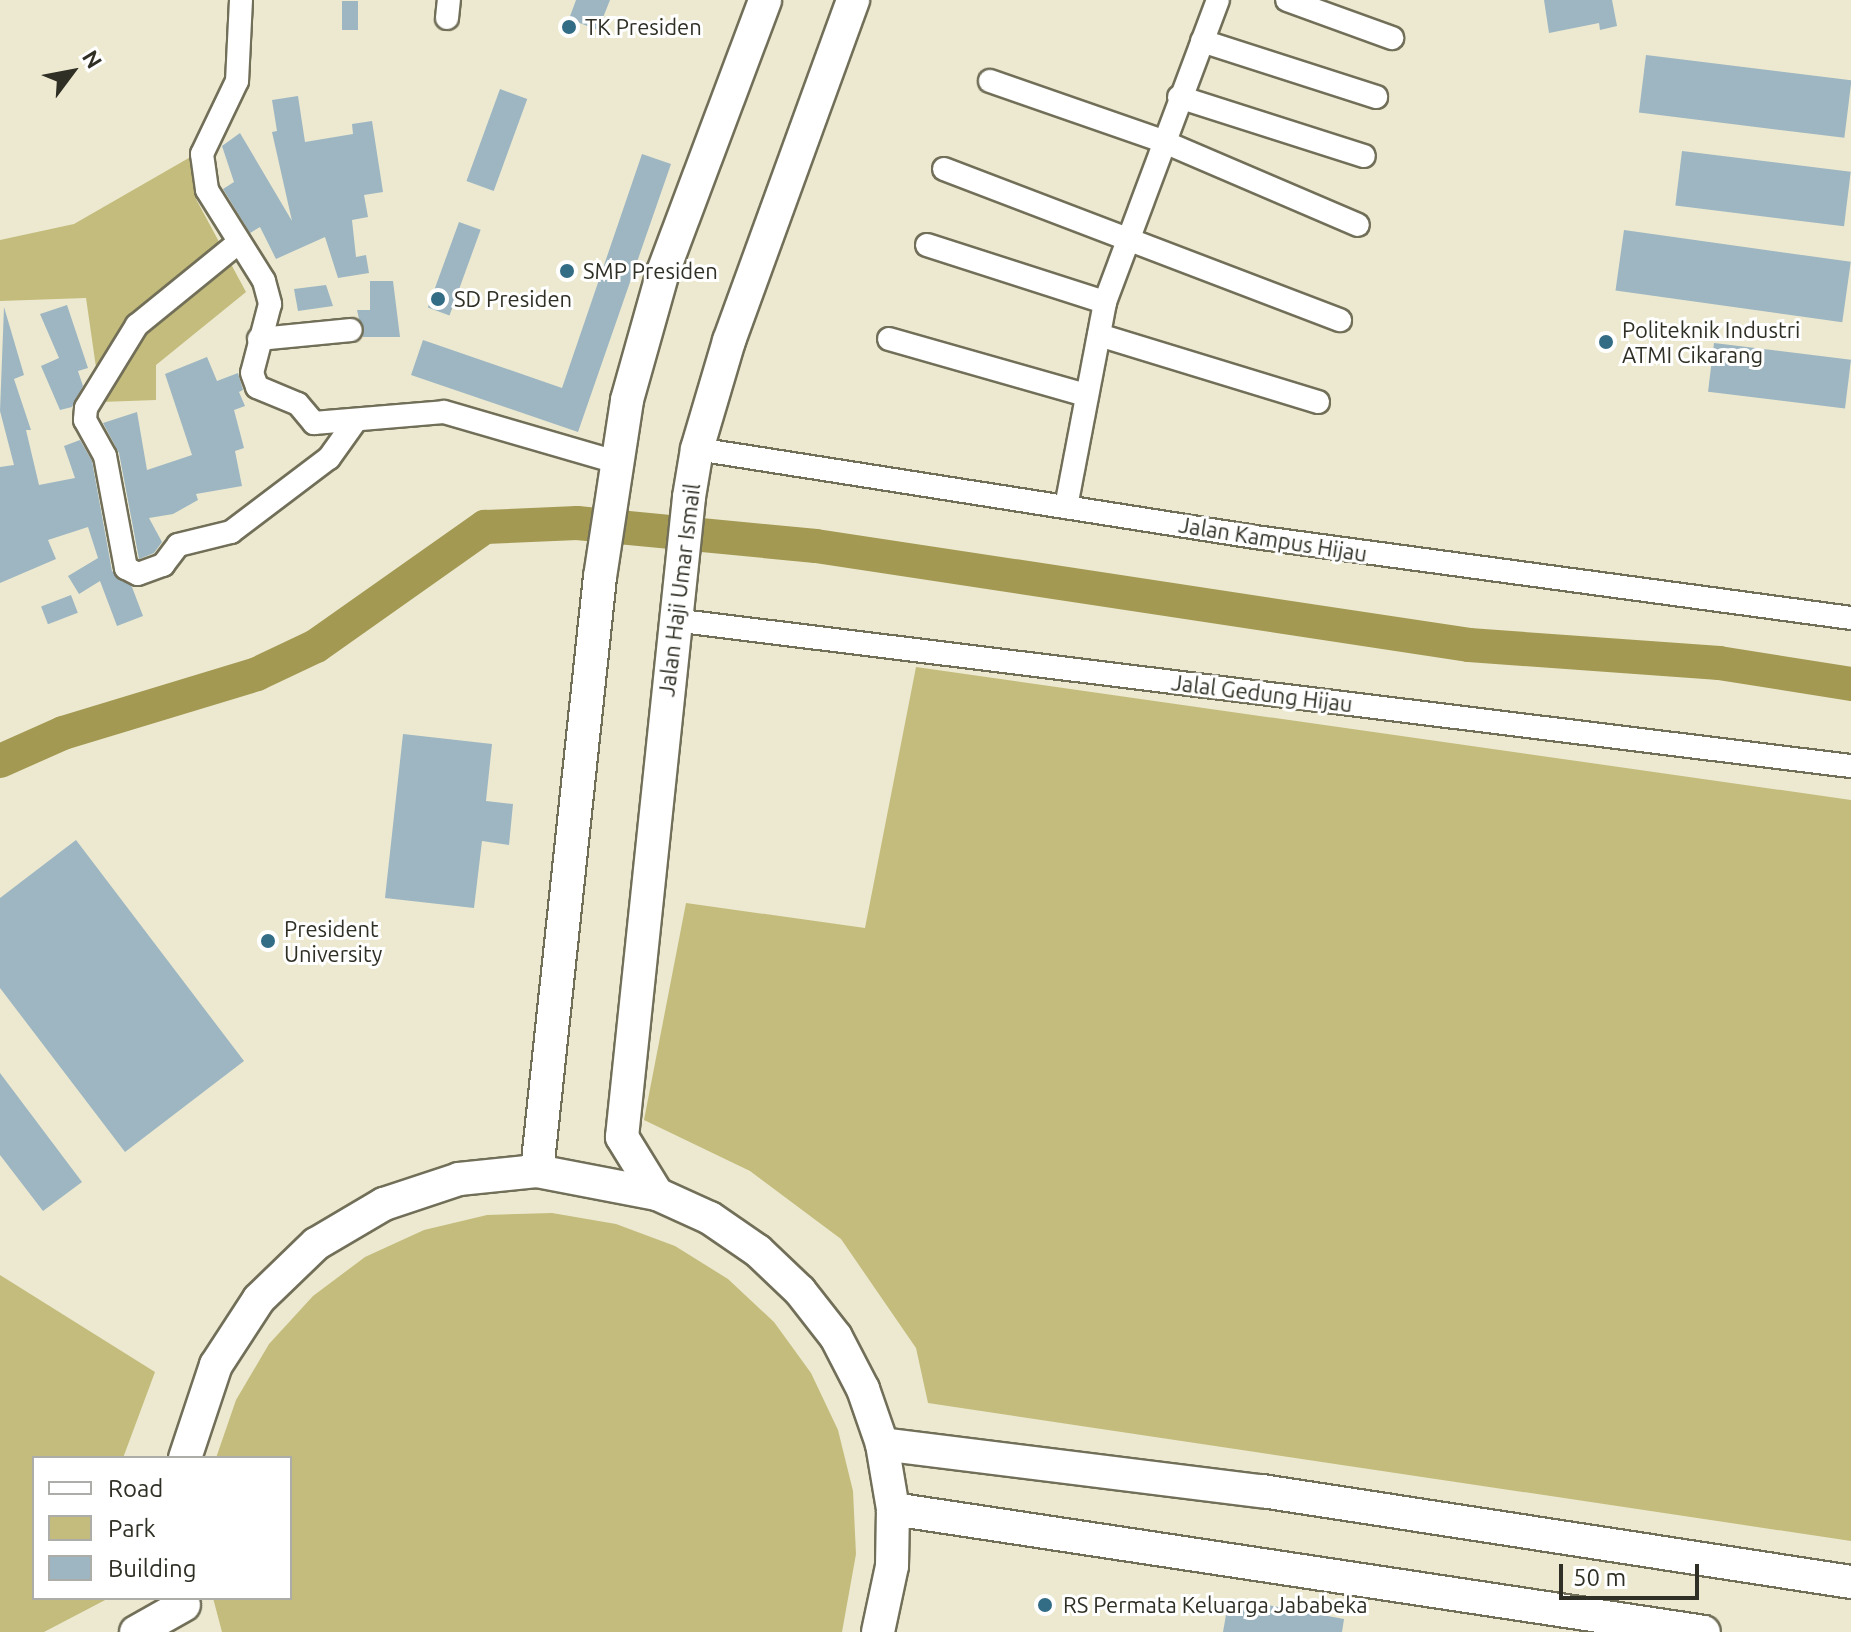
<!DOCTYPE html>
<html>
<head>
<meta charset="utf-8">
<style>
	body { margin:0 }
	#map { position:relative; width:1851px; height:1632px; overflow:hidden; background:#ece9d0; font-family:Ubuntu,sans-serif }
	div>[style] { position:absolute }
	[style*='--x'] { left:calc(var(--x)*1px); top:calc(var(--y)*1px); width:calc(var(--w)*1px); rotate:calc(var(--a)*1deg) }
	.green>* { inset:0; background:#c4bc7c }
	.river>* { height:34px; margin:-17px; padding:0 17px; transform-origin:17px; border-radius:17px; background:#a39953 }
	.building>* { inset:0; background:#9db6c2; transform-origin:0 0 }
	.roads { filter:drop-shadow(2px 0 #726f59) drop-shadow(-2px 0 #726f59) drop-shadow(0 2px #726f59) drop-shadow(0 -2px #726f59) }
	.street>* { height:22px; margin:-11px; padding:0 11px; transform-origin:11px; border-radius:11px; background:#fff }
	.secondary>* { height:32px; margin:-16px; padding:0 16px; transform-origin:16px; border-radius:16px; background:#fff }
	.dots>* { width:22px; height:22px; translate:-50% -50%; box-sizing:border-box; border:4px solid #fff; border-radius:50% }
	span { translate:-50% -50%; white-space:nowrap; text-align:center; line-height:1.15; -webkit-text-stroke:6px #fff; paint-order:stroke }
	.poi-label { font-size:22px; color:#302f25 }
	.left { translate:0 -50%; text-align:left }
	.street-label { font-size:22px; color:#302f25 }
	.legend { position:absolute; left:32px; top:1456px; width:260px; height:144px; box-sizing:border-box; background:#fff; border:2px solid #acaca8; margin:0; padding:10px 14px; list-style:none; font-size:24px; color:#302f25 }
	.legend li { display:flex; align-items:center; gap:16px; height:40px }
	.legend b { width:40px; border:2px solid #acaca8 }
	.north { position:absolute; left:32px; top:32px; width:80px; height:80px; -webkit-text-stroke:6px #fff; paint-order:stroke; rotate:58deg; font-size:22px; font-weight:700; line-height:32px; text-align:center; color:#302f25 }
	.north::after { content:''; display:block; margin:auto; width:28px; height:36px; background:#302f25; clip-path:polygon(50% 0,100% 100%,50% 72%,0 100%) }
	.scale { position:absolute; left:1559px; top:1564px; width:140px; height:36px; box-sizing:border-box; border:4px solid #302f25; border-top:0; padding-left:10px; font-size:24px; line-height:28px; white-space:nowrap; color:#302f25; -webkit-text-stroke:6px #fff; paint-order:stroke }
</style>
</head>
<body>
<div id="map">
	<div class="green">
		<div style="clip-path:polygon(194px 155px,196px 199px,246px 292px,156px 365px,156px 400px,101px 402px,86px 298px,0 301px,0 240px,74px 224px)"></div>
		<div style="clip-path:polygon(916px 667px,1851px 800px,1851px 1541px,928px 1403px,916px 1348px,841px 1239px,750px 1171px,644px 1120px,686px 903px,865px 928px)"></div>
		<div style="clip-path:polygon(552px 1213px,616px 1224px,675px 1246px,728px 1279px,774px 1322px,811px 1373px,838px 1430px,853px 1491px,856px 1554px,842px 1632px,222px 1632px,213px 1598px,290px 1598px,290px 1458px,216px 1458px,236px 1400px,269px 1344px,313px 1296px,365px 1257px,424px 1230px,487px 1215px)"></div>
		<div style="clip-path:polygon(0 1275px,155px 1372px,123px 1458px,34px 1458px,34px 1598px,109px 1598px,44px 1632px,0 1632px)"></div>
	</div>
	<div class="river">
		<div style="--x:0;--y:761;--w:69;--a:-24"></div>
		<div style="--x:63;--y:733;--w:203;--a:-16.9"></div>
		<div style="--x:257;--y:674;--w:65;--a:-25.4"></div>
		<div style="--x:316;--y:646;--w:207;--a:-35.2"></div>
		<div style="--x:485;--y:527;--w:92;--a:-2.5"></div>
		<div style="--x:577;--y:523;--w:240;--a:5.5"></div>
		<div style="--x:816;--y:546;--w:660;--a:8.62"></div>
		<div style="--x:1469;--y:645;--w:251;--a:4.1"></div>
		<div style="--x:1719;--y:663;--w:134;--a:9"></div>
	</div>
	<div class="building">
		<div style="clip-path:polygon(576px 0,610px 0,598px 30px,569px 19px)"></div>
		<div style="clip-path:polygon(1544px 0,1612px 0,1617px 26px,1600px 30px,1599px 23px,1549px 33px)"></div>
		<div style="left:342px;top:1px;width:16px;height:29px"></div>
		<div style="left:1646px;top:55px;width:207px;height:58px;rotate:7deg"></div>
		<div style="left:500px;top:89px;width:29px;height:98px;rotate:20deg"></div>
		<div style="clip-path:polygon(298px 96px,305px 142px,353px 134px,352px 124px,372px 121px,383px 192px,364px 195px,368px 217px,352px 220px,356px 257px,366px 255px,369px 273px,338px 278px,325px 237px,276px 259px,260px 227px,250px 233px,223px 189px,234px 182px,222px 146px,240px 133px,292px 221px,272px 132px,277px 131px,272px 100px)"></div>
		<div style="left:1682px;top:151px;width:170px;height:55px;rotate:7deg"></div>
		<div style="clip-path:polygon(642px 154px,671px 164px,578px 432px,411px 375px,423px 340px,562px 388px)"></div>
		<div style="left:459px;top:222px;width:23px;height:91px;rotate:20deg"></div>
		<div style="left:1624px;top:230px;width:229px;height:61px;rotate:8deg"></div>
		<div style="clip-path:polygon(370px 281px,393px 281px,400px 337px,363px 337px,357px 310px,370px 310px)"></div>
		<div style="clip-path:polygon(326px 285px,333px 306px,298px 311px,294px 289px)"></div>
		<div style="clip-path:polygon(67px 305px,88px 368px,78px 371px,83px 386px,72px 407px,60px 410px,41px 366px,59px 358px,40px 314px)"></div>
		<div style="clip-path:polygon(4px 307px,24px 375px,14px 379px,31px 430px,26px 430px,39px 485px,75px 478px,64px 446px,80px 440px,92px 461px,112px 571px,132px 587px,143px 616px,117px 626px,100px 581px,79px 594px,68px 576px,98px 558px,88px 527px,48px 540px,56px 559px,0 583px,0 467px,14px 465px,0 411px)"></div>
		<div style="left:1714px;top:343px;width:138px;height:49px;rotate:7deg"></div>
		<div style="clip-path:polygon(207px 357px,217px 381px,238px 373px,243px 390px,239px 392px,245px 406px,234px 410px,244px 448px,235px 451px,242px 486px,196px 494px,198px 500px,173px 514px,149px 518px,162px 542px,154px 553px,139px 559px,119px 453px,103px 423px,137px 412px,147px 470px,192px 455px,165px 374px)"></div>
		<div style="left:71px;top:595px;width:19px;height:32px;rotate:69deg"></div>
		<div style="clip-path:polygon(403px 734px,492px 744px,486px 801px,513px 804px,509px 845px,482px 841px,474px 908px,385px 898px)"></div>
		<div style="clip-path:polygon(76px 840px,244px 1061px,125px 1152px,0 988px,0 898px)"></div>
		<div style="clip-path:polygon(0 1073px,82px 1182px,43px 1211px,0 1155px)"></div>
		<div style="clip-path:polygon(1229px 1598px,1344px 1619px,1342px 1632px,1223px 1632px)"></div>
	</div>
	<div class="roads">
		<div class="street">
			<div style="--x:241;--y:0;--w:81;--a:92.8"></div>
			<div style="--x:237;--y:81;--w:81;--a:115.6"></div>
			<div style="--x:202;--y:154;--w:36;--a:82"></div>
			<div style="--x:207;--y:190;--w:107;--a:57.9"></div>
			<div style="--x:264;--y:281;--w:24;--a:75"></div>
			<div style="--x:270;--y:304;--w:71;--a:104.6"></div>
			<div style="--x:252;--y:373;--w:15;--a:70"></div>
			<div style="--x:257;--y:387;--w:44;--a:22.5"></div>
			<div style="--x:298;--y:404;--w:25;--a:50"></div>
			<div style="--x:314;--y:423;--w:130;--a:-4.8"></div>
			<div style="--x:444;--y:412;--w:179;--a:16.2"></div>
			<div style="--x:1287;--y:0;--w:112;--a:19.9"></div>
			<div style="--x:447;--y:18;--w:18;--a:-84"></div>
			<div style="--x:1202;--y:41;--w:183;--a:17.8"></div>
			<div style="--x:990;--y:81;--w:182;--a:19.2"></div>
			<div style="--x:1162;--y:141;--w:213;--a:23.2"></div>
			<div style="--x:1179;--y:97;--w:194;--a:17.7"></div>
			<div style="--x:944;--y:169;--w:424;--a:20.9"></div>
			<div style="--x:238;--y:243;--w:130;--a:140.9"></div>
			<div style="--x:137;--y:325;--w:97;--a:121.6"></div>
			<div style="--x:86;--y:408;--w:12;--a:95"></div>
			<div style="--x:85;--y:420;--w:41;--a:60.9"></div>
			<div style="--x:105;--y:456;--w:114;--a:79.4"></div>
			<div style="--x:126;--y:568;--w:13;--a:27"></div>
			<div style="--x:138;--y:574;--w:27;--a:-20"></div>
			<div style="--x:163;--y:565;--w:25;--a:-53"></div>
			<div style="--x:178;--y:545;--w:55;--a:-13.8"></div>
			<div style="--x:231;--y:532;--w:123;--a:-37.1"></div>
			<div style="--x:329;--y:458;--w:43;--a:-54.5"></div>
			<div style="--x:927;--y:245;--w:187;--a:17.8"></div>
			<div style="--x:1099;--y:335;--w:229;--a:17"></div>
			<div style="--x:259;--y:339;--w:92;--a:-5.6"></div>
			<div style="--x:889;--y:339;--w:204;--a:15.9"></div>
			<div style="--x:697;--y:449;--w:565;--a:8.96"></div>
			<div style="--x:1255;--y:537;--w:601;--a:7.74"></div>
			<div style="--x:1066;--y:507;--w:209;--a:-79.2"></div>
			<div style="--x:1105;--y:302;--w:322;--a:-69.5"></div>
			<div style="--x:673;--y:620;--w:1187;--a:7.07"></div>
		</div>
		<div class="secondary">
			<div style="--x:537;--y:1171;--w:597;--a:-83.95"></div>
			<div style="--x:600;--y:577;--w:179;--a:-81.3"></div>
			<div style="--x:627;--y:400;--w:133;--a:-74.3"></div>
			<div style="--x:663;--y:272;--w:290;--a:-69.4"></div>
			<div style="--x:657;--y:1194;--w:67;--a:-121.6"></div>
			<div style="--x:622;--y:1137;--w:643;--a:-84.02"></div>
			<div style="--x:689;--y:497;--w:49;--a:-80.5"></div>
			<div style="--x:697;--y:449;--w:113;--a:-73.5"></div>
			<div style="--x:729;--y:341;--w:363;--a:-70"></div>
			<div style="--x:882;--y:1444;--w:383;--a:7.1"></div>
			<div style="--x:1262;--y:1491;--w:596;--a:8.78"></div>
			<div style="--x:185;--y:1458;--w:98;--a:-71.6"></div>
			<div style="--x:216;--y:1365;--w:79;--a:-56.9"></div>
			<div style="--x:259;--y:1299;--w:79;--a:-44"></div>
			<div style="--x:316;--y:1244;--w:79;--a:-30.5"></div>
			<div style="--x:384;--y:1204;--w:79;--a:-18.4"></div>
			<div style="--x:459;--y:1179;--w:78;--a:-5.9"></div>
			<div style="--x:537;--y:1171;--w:122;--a:10.9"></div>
			<div style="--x:657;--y:1194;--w:58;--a:24.4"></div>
			<div style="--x:710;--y:1218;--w:58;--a:34.5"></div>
			<div style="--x:758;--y:1251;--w:58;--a:43.6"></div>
			<div style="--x:800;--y:1291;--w:58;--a:52"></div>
			<div style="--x:836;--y:1337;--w:59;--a:62.6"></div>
			<div style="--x:863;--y:1389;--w:58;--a:70.9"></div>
			<div style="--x:882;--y:1444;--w:66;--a:80.4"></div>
			<div style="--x:893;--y:1509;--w:57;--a:91"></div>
			<div style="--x:892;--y:1566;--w:67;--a:102"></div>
			<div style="--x:893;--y:1509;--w:820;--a:8.62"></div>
			<div style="--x:136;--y:1632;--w:55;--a:-29.4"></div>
		</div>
	</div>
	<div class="dots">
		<div style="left:569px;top:27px;background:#326c85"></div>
		<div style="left:567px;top:271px;background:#326c85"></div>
		<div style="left:438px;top:299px;background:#326c85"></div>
		<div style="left:1606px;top:342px;background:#326c85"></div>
		<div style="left:268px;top:941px;background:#326c85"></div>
		<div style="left:1045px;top:1605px;background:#326c85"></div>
	</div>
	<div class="poi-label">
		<span class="left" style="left:585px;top:27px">TK Presiden</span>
		<span class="left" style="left:583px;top:271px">SMP Presiden</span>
		<span class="left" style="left:454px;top:299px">SD Presiden</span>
		<span class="left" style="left:1622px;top:342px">Politeknik Industri<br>ATMI Cikarang</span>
		<span class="left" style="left:284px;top:941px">President<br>University</span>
		<span class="left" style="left:1063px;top:1605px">RS Permata Keluarga Jababeka</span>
	</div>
	<div class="street-label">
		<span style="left:1273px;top:539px;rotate:9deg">Jalan Kampus Hijau</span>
		<span style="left:679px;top:590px;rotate:-83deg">Jalan Haji Umar Ismail</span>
		<span style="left:1262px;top:693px;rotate:7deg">Jalal Gedung Hijau</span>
	</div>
	<ul class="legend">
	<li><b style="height:10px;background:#fff"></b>Road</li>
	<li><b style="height:22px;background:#c4bc7c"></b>Park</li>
	<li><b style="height:22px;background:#9db6c2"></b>Building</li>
	</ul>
	<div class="north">N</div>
	<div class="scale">50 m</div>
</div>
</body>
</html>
